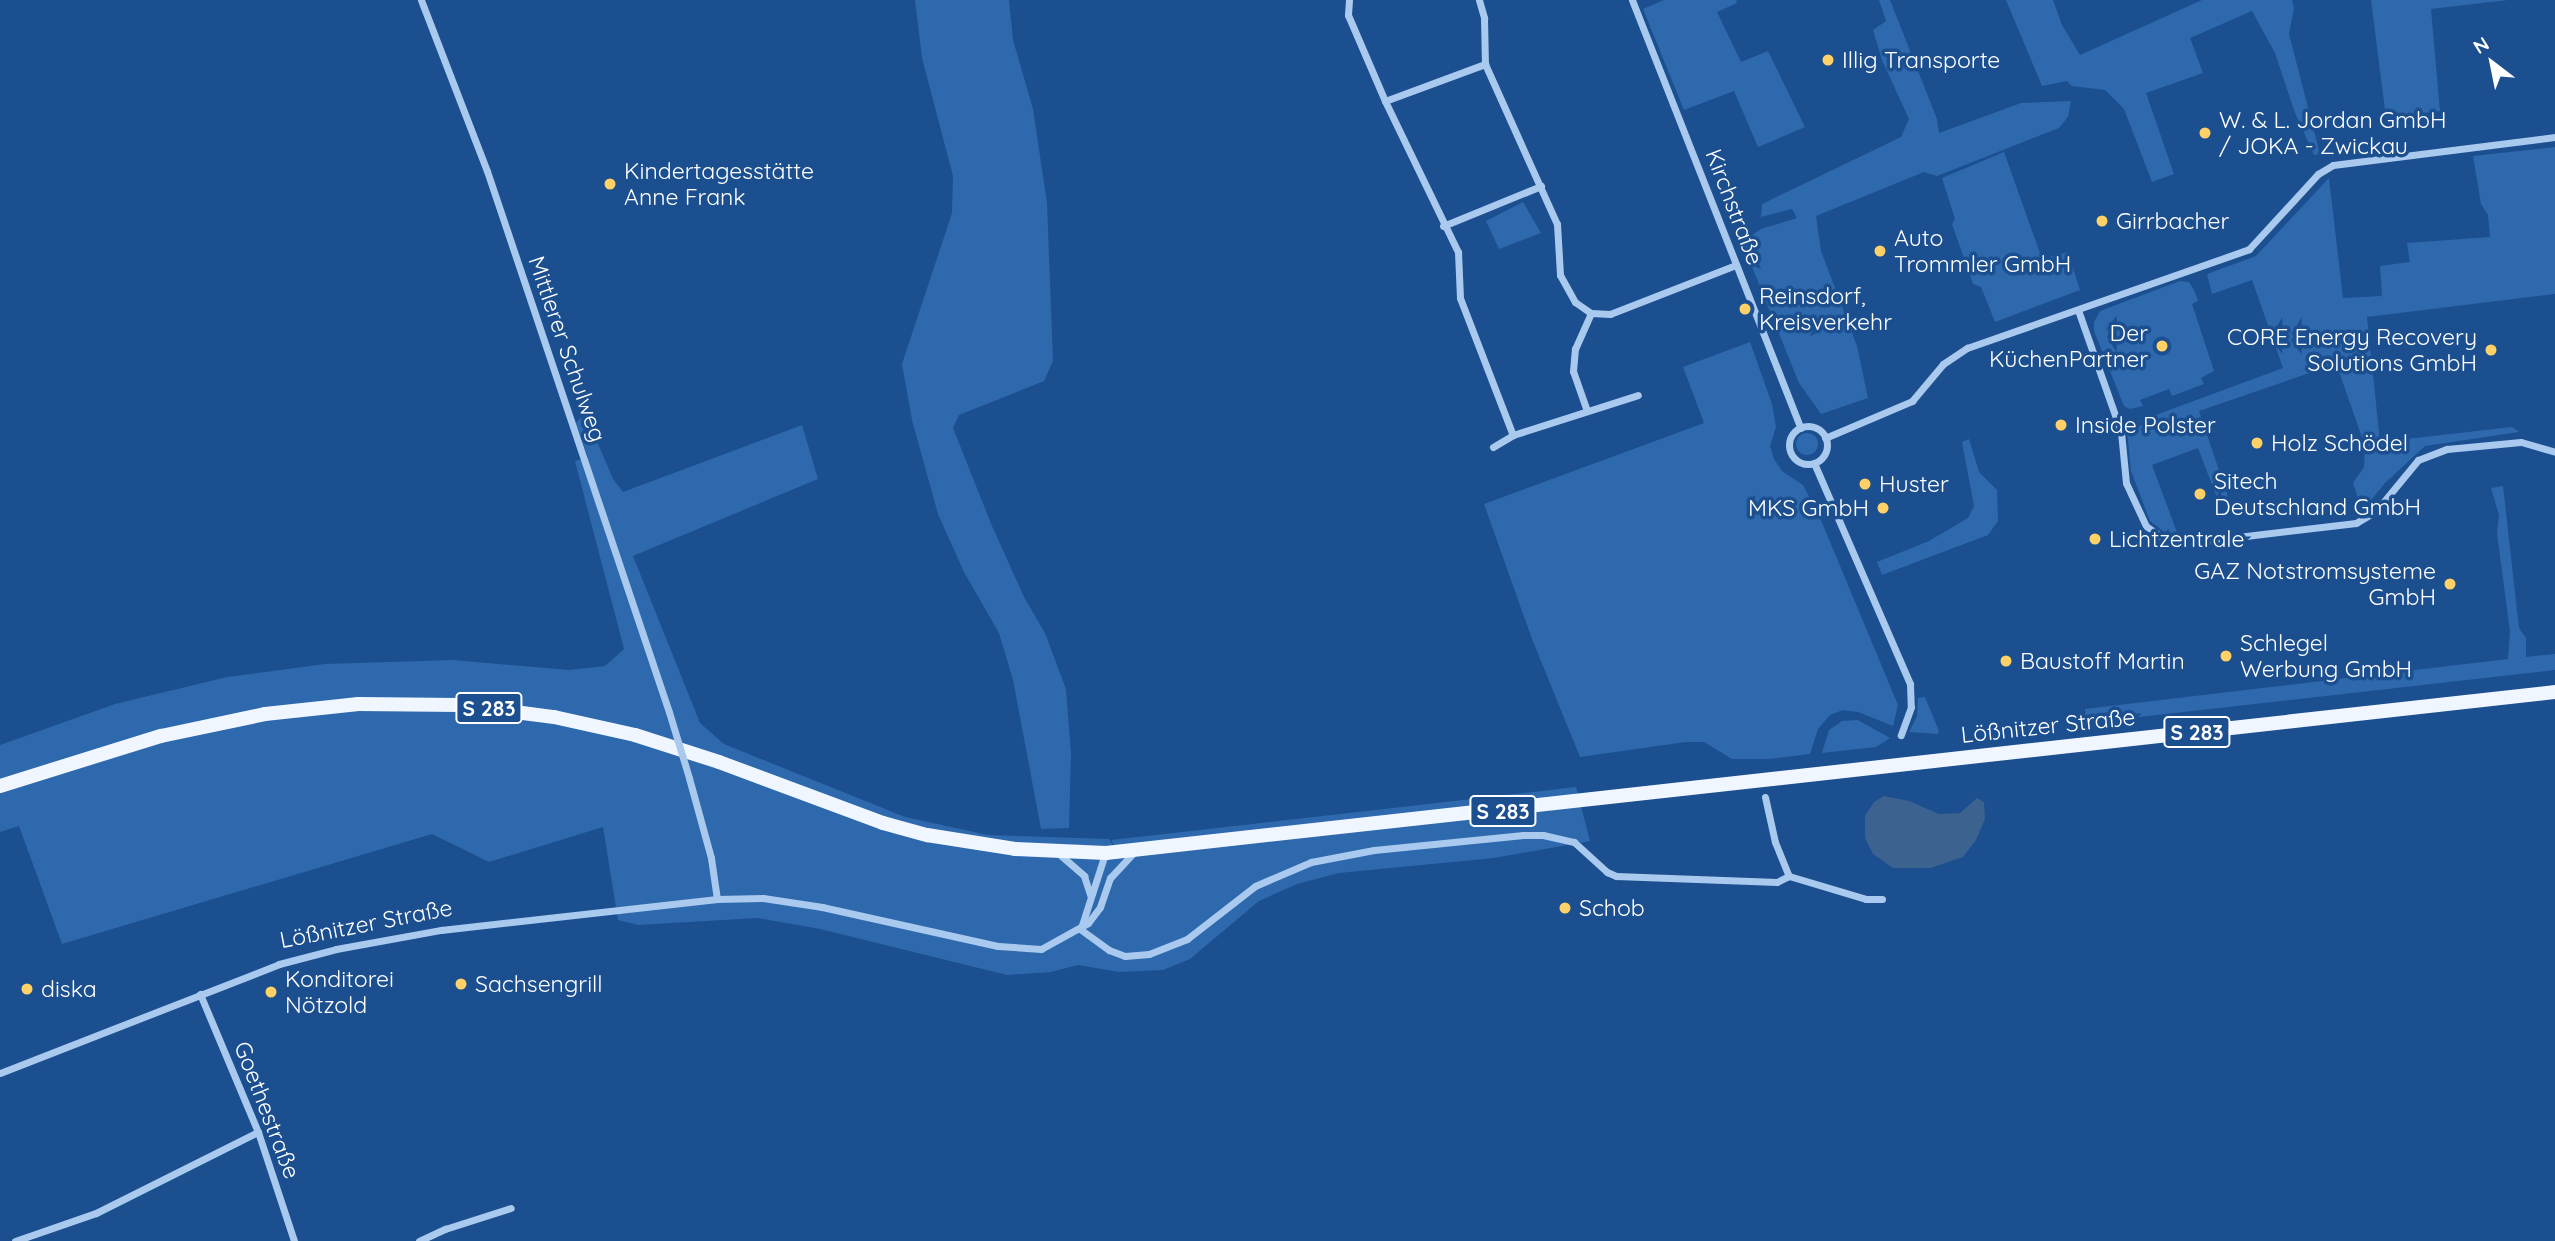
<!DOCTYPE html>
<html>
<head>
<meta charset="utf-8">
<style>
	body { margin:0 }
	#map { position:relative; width:2555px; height:1241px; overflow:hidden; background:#1b4f8f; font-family:Quicksand,sans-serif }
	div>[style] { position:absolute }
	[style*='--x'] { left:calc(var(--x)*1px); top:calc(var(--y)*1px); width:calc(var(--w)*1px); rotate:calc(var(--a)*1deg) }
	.green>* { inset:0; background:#2e69ad }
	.round { border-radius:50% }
	.water>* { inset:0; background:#3c6290 }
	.minor>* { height:7px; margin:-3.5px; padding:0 3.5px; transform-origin:3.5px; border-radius:3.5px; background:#a9c9ee }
	.minor>.ring { margin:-3.5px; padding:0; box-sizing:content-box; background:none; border:7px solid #a9c9ee; border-radius:50% }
	.primary>* { height:14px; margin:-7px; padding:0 7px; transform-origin:7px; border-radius:7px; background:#f0f6ff }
	.minor-bridge>* { height:7px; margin:-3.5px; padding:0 3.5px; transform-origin:3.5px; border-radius:3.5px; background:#a9c9ee }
	.dots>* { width:19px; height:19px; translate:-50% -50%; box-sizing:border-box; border:4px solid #1b4f8f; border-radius:50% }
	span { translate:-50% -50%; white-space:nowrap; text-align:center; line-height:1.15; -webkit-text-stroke:7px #1b4f8f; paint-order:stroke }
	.shield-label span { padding:2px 5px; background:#1b4f8f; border:2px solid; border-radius:5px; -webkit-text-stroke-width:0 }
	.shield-label { font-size:21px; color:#fff; font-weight:700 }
	.poi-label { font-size:23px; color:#fff }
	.left { translate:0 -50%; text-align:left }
	.right { translate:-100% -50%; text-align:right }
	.street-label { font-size:23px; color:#fff }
	.north { position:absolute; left:2457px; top:28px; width:70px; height:70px; -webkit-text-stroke:5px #1b4f8f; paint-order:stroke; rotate:328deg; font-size:19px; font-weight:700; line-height:28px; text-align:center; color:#fff }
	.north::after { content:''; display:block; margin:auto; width:24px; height:32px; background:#fff; clip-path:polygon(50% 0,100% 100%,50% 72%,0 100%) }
</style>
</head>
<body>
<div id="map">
	<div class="green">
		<div style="clip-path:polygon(915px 0,1009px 0,1013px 40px,1033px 109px,1047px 203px,1053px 361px,1044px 381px,959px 415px,953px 428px,992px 526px,1024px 597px,1045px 633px,1066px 689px,1071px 754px,1069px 828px,1041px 829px,1013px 680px,999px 633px,964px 572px,938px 514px,912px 420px,902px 364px,952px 213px,953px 176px,922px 58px)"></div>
		<div style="clip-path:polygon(1664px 0,1736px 0,1737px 3px,1717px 12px,1741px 62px,1768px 51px,1805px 127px,1758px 147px,1734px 91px,1684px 110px,1643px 9px)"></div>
		<div style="clip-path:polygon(1879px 0,1890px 0,1937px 119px,1939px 133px,2021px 103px,2071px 101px,2068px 117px,2059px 128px,1937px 176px,1924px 172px,1816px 216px,1821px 251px,1857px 346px,1868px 398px,1821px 414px,1799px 383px,1742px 242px,1761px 229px,1797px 218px,1792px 209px,1761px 217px,1762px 204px,1901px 137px,1909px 119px,1882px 60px,1873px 30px,1886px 21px)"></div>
		<div style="clip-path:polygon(2006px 0,2053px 0,2062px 25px,2080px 55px,2202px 0,2292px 0,2294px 8px,2289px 34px,2320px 154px,2314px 155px,2295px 113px,2275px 53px,2252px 11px,2190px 38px,2203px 73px,2146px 93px,2174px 174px,2152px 182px,2124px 109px,2105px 90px,2072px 86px,2067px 81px,2042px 86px)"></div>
		<div style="clip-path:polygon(2371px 0,2508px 0,2431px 9px,2440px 111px,2386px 118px)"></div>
		<div style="clip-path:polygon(2555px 147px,2555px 294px,2367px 317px,2380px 442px,2512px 427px,2519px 432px,2425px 446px,2385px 483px,2362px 511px,2353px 483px,2364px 467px,2365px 446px,2337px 366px,2327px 367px,2199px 411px,2228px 497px,2219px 503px,2198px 448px,2152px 465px,2178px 535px,2164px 532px,2150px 521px,2131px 471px,2127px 430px,2134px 423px,2283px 368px,2252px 280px,2212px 294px,2207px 274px,2256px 256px,2329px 178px,2343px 298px,2382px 296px,2380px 266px,2410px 262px,2407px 243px,2490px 237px,2488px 215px,2481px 204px,2473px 156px)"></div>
		<div style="clip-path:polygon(2004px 152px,2042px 259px,2068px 252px,2080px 290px,1995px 322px,1981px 287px,1973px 284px,1952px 224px,1955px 219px,1942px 178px)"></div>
		<div style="clip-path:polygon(1523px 202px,1541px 233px,1499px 249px,1486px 221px)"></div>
		<div style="clip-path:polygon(2180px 281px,2189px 282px,2194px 290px,2198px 301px,2192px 304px,2214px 371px,2201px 378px,2204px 384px,2172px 396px,2169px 389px,2140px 400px,2143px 406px,2130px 409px,2124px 406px,2094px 331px,2094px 322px,2100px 311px)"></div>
		<div style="clip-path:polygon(1750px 342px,1772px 404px,1776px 427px,1770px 446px,1774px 459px,1782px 471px,1803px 485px,1818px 513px,1898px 705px,1893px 726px,1858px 712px,1843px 710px,1830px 715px,1818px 729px,1810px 754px,1769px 759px,1732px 759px,1704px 742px,1686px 742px,1580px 757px,1532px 639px,1484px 504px,1704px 423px,1683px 367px)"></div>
		<div style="clip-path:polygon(585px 413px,613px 479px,623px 492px,802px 425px,818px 479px,633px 556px,700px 723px,724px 744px,905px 817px,988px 835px,1109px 839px,1124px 863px,1111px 840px,1576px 787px,1590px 841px,1494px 858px,1339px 873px,1297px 884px,1259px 901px,1190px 959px,1163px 970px,1119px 972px,1078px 965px,1051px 972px,1007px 975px,820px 929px,757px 918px,638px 925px,618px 920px,603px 827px,489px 862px,432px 834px,62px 944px,19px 826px,0 832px,0 745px,115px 704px,227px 677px,325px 664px,452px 660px,569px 670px,605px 666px,624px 649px,575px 461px,588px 457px,576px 423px)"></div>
		<div class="round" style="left:1796px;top:433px;width:22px;height:22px"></div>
		<div style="clip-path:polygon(1969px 439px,1979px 472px,1997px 490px,1998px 521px,1988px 535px,1882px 575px,1877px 562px,1929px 541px,1968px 518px,1974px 506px,1962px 442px)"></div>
		<div style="clip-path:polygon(2503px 486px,2519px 628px,2526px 638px,2526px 657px,2555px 654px,2555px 670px,2086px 723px,2085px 709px,2508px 659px,2510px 632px,2497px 533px,2499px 515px,2491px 488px)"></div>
		<div style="clip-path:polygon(1925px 697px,1939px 731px,1938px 734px,1909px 732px,1917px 716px,1918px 698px)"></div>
		<div style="clip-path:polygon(1858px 720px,1890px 738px,1876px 747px,1822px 753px,1829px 730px,1842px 721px)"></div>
	</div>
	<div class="water">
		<div style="clip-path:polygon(1884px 796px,1909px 801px,1939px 814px,1960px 813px,1977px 798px,1984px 802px,1985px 819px,1976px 840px,1963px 857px,1931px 868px,1893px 868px,1873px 854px,1865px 838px,1865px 816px,1874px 802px)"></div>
	</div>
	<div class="minor">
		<div style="--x:421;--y:0;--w:183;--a:68.9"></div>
		<div style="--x:487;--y:171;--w:571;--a:71.41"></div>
		<div style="--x:1349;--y:0;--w:15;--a:94"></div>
		<div style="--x:1348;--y:15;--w:94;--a:66.7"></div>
		<div style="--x:1385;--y:101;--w:168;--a:64.2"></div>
		<div style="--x:1458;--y:252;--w:46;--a:87.5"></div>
		<div style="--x:1460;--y:298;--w:147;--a:68.9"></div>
		<div style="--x:1479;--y:0;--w:19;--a:74"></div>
		<div style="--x:1484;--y:18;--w:46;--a:88.8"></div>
		<div style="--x:1485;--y:64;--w:175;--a:65.8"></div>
		<div style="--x:1557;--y:224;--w:51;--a:86.6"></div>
		<div style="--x:1560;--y:275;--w:31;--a:61"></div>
		<div style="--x:1575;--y:302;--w:19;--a:35"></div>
		<div style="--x:1591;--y:313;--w:19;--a:3"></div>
		<div style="--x:1610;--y:314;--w:135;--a:-21.3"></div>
		<div style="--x:1632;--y:0;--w:460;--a:68.5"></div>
		<div style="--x:1385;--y:101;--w:107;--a:-20.3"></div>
		<div style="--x:1443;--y:226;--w:106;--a:-22.2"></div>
		<div style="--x:2078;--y:310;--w:129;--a:70.6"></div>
		<div style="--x:2121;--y:432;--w:51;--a:84.4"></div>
		<div style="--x:2126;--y:483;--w:47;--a:65.1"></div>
		<div style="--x:2146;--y:526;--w:28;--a:35"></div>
		<div style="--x:2169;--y:542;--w:27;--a:0"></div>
		<div style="--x:2196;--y:542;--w:161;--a:-6.8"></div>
		<div style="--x:2356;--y:523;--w:23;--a:-31"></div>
		<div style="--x:2376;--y:511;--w:66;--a:-50.5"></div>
		<div style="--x:2418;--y:460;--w:31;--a:-21"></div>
		<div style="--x:2447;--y:449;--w:74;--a:-5.4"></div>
		<div style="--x:2521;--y:442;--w:35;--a:16"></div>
		<div style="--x:1587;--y:411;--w:42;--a:-109.3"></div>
		<div style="--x:1573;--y:371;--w:22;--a:-85"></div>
		<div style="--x:1575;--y:349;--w:39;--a:-66"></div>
		<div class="ring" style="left:1789px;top:426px;width:31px;height:31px"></div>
		<div style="--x:1825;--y:438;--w:95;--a:-23"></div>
		<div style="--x:1912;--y:401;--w:48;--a:-50"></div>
		<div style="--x:1943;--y:364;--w:29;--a:-34"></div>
		<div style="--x:1967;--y:348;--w:299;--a:-19.3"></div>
		<div style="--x:2249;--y:249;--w:102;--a:-47.4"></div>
		<div style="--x:2318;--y:174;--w:17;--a:-31"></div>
		<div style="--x:2333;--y:165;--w:224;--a:-7.2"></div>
		<div style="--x:1493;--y:447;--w:23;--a:-31"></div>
		<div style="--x:1513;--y:435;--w:131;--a:-17.7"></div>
		<div style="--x:1814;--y:463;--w:241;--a:66.5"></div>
		<div style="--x:1910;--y:684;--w:23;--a:88"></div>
		<div style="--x:1911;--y:707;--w:30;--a:110"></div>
		<div style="--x:689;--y:778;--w:83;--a:74.6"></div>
		<div style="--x:711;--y:858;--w:41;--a:81.7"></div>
		<div style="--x:1765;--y:797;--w:46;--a:77.5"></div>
		<div style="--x:1775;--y:842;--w:37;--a:68"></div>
		<div style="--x:1058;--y:853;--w:35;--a:41"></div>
		<div style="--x:1084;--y:876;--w:20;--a:72"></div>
		<div style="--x:1789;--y:876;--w:80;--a:16.6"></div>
		<div style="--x:1866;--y:899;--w:16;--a:0"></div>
		<div style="--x:1082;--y:925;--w:75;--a:-72.1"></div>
		<div style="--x:1080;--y:929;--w:36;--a:36"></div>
		<div style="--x:1109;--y:950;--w:17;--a:21"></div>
		<div style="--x:1125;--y:956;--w:24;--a:-5"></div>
		<div style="--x:1149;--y:954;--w:41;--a:-21.5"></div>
		<div style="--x:1187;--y:939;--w:86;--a:-37.9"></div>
		<div style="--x:1255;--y:886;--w:61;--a:-23.2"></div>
		<div style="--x:1311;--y:862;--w:64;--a:-10.8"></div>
		<div style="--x:1374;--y:850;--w:150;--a:-5.7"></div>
		<div style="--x:1523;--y:835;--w:20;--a:0"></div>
		<div style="--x:1543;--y:835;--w:32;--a:13"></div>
		<div style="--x:1574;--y:842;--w:45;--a:42.3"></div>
		<div style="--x:1607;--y:872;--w:10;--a:24"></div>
		<div style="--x:1616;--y:876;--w:161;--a:2.1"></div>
		<div style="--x:1777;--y:882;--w:13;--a:-27"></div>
		<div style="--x:200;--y:994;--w:150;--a:67.2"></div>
		<div style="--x:258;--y:1132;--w:115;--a:71.7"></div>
		<div style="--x:0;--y:1073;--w:300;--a:-21.3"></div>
		<div style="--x:279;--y:964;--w:59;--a:-14.7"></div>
		<div style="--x:336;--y:949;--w:107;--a:-10.3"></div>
		<div style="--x:441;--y:930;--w:278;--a:-6.4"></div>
		<div style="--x:717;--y:899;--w:46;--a:-1.2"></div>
		<div style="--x:763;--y:898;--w:60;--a:8.7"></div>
		<div style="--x:822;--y:907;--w:180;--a:12.5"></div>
		<div style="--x:998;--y:946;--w:43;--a:4"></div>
		<div style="--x:1041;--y:949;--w:54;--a:-29"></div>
		<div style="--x:1088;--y:923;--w:20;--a:-53"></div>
		<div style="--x:1100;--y:907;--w:31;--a:-71"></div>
		<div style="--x:1110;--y:878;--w:37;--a:-47"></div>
		<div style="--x:15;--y:1241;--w:86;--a:-19.1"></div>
		<div style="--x:96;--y:1213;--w:181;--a:-26.6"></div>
		<div style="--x:419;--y:1241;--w:29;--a:-25"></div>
		<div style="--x:445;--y:1229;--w:69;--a:-17.7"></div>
	</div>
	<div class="primary">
		<div style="--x:0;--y:786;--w:169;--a:-17.3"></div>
		<div style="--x:161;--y:736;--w:106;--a:-11.9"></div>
		<div style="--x:265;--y:714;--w:94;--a:-6.1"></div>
		<div style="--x:358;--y:704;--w:102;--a:0.6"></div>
		<div style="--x:460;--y:705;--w:95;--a:7.3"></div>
		<div style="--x:554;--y:717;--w:83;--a:12.5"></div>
		<div style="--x:635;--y:735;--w:88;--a:17.8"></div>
		<div style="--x:719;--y:762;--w:175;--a:20.4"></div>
		<div style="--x:883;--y:823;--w:46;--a:15.3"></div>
		<div style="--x:927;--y:835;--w:89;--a:9"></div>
		<div style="--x:1015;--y:849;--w:91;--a:2.5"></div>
		<div style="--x:1106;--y:853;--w:1458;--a:-6.34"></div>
	</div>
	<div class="minor-bridge">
		<div style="--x:669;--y:712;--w:69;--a:73.1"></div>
	</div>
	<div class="dots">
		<div style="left:1828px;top:60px;background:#ffd166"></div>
		<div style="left:2205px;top:133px;background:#ffd166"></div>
		<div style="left:610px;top:184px;background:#ffd166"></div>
		<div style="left:2102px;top:221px;background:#ffd166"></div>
		<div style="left:1880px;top:251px;background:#ffd166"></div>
		<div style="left:1745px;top:309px;background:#ffd166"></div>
		<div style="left:2162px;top:346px;background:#ffd166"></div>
		<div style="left:2491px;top:350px;background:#ffd166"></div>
		<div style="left:2061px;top:425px;background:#ffd166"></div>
		<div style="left:2257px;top:443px;background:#ffd166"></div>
		<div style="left:1865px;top:484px;background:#ffd166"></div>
		<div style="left:2200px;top:494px;background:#ffd166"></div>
		<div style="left:1883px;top:508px;background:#ffd166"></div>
		<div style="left:2095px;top:539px;background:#ffd166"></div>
		<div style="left:2450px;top:584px;background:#ffd166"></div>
		<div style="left:2226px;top:656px;background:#ffd166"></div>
		<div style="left:2006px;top:661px;background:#ffd166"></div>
		<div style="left:1565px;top:908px;background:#ffd166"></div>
		<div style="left:461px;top:984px;background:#ffd166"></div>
		<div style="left:27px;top:989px;background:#ffd166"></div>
		<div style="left:271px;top:992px;background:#ffd166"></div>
	</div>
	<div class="shield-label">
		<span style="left:489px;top:708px">S 283</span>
		<span style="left:2197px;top:732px">S 283</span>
		<span style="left:1503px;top:811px">S 283</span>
	</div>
	<div class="poi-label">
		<span class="left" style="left:1842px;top:60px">Illig Transporte</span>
		<span class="left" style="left:2219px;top:133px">W. &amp; L. Jordan GmbH<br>/ JOKA - Zwickau</span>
		<span class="left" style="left:624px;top:184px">Kindertagesstätte<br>Anne Frank</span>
		<span class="left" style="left:2116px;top:221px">Girrbacher</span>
		<span class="left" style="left:1894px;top:251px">Auto<br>Trommler GmbH</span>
		<span class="left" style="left:1759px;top:309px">Reinsdorf,<br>Kreisverkehr</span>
		<span class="right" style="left:2148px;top:346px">Der<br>KüchenPartner</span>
		<span class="right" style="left:2477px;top:350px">CORE Energy Recovery<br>Solutions GmbH</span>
		<span class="left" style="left:2075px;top:425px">Inside Polster</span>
		<span class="left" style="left:2271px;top:443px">Holz Schödel</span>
		<span class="left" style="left:2214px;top:494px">Sitech<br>Deutschland GmbH</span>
		<span class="left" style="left:1879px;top:484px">Huster</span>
		<span class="right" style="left:1869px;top:508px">MKS GmbH</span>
		<span class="left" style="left:2109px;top:539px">Lichtzentrale</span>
		<span class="right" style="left:2436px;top:584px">GAZ Notstromsysteme<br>GmbH</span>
		<span class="left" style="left:2240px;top:656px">Schlegel<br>Werbung GmbH</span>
		<span class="left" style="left:2020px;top:661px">Baustoff Martin</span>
		<span class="left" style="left:1579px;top:908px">Schob</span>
		<span class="left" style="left:285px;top:992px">Konditorei<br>Nötzold</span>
		<span class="left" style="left:475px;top:984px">Sachsengrill</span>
		<span class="left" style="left:41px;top:989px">diska</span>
	</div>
	<div class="street-label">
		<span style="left:1734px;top:207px;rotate:69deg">Kirchstraße</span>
		<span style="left:567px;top:349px;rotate:71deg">Mittlerer Schulweg</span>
		<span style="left:2048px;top:726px;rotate:-6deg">Lößnitzer Straße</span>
		<span style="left:366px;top:924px;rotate:-11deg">Lößnitzer Straße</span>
		<span style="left:267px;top:1110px;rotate:69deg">Goethestraße</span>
	</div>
	<div class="north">N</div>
</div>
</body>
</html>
